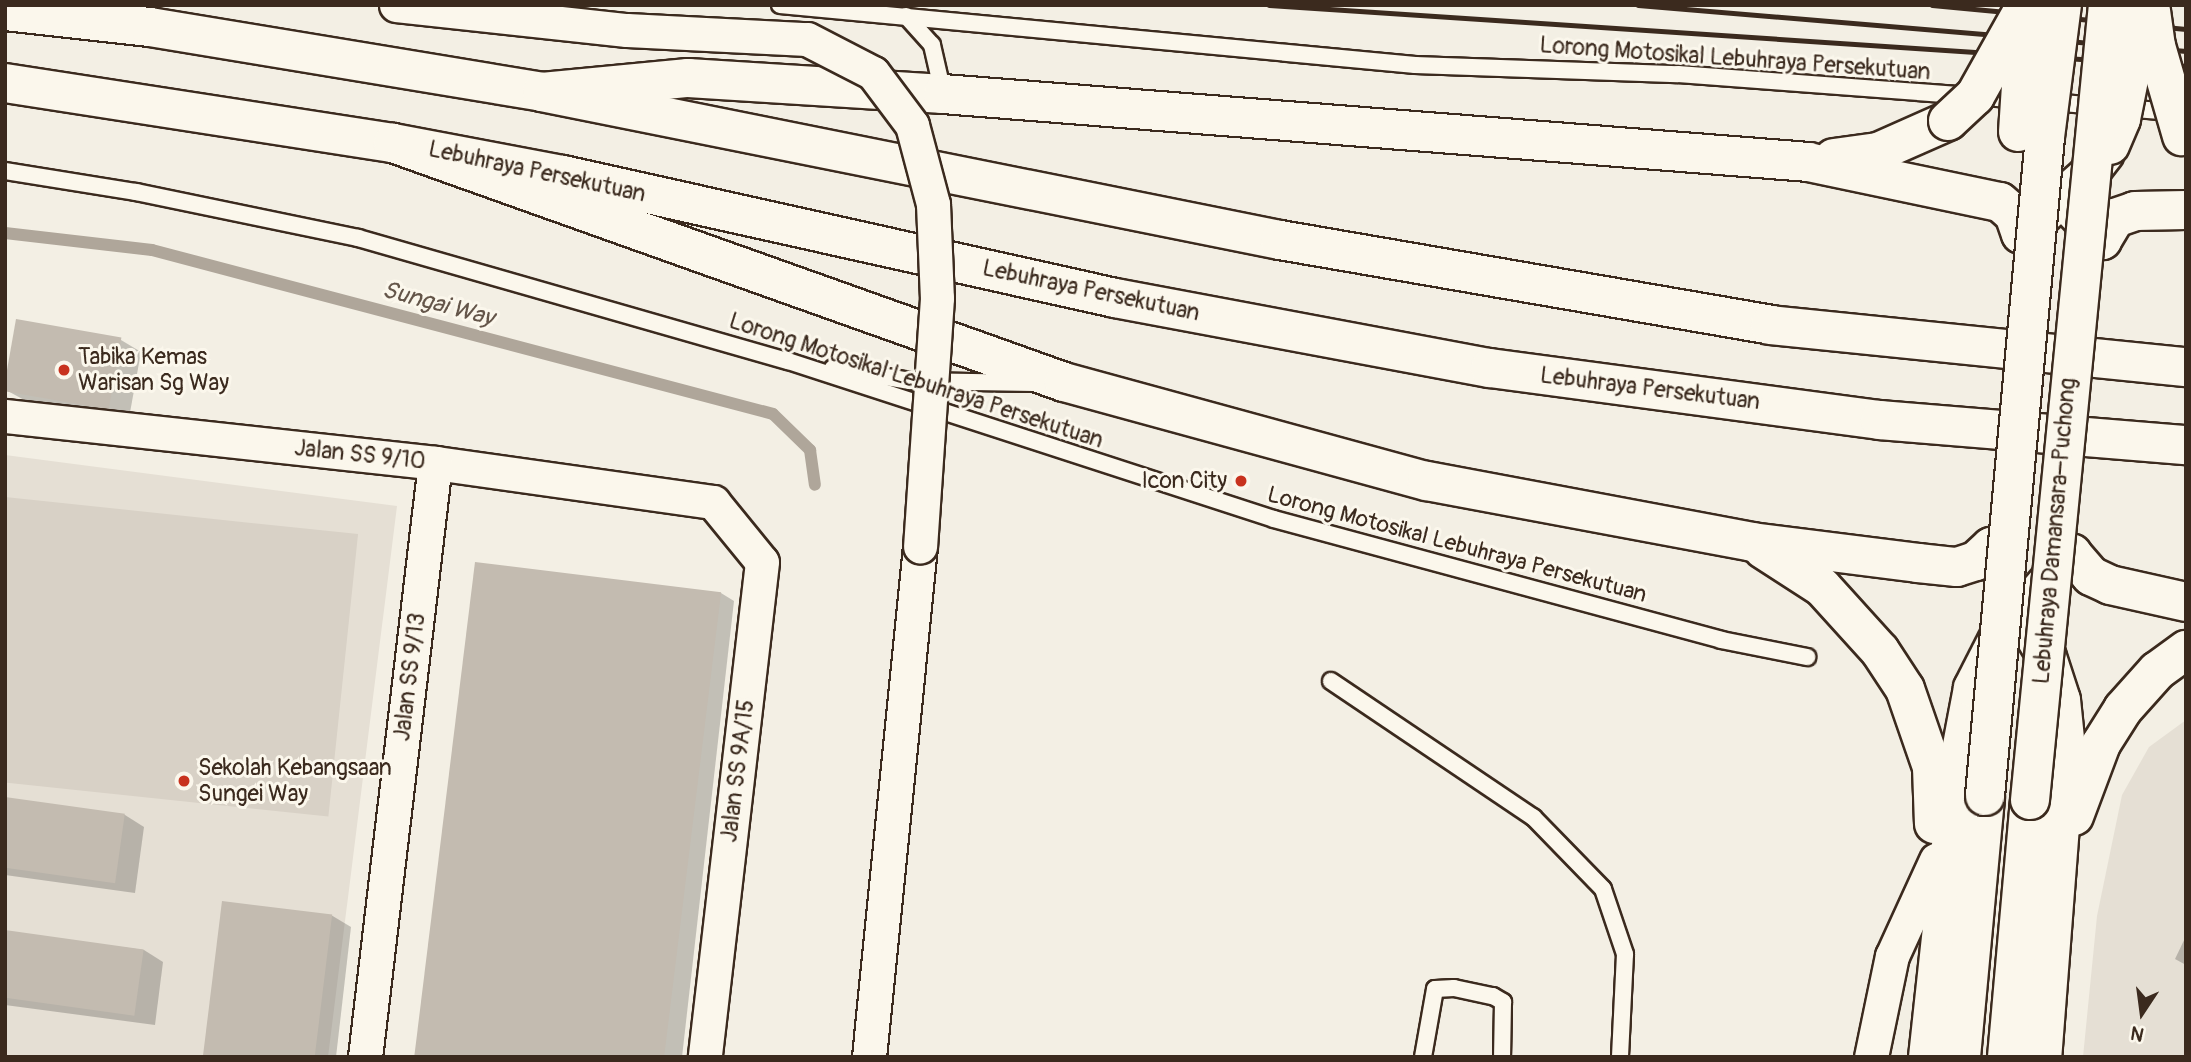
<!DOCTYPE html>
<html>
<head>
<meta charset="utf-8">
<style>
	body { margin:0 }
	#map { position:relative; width:2191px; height:1062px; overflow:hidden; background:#f3efe4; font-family:Pangolin,sans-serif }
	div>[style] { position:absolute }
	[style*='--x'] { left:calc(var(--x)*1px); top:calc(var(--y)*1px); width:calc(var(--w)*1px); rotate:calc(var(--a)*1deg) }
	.built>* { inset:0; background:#e5dfd4 }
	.green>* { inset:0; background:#d8d1c6; transform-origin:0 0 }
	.shadow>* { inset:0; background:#0003 }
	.stream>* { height:12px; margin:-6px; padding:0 6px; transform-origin:6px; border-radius:6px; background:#afa69a }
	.building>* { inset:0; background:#c3bbb0; transform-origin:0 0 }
	.roads { filter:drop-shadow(2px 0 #3b2a1e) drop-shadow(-2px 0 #3b2a1e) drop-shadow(0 2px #3b2a1e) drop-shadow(0 -2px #3b2a1e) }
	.service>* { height:16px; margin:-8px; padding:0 8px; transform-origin:8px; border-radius:8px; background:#fbf7ec }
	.minor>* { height:33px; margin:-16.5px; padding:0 16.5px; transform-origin:16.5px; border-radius:16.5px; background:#fbf7ec }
	.trunk>* { height:38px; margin:-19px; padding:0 19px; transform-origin:19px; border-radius:19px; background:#fbf7ec }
	.motorway>* { height:38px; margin:-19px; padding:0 19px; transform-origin:19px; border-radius:19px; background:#fbf7ec }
	.rail>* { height:5px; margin:-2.5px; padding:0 2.5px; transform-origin:2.5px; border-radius:2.5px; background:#3b2a1e }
	.bridges { filter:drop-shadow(2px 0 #3b2a1e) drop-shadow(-2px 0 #3b2a1e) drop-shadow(0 2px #3b2a1e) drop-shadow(0 -2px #3b2a1e) }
	.minor-bridge>* { height:33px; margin:-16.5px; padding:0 16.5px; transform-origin:16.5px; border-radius:16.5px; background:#fbf7ec }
	.motorway-bridge>* { height:38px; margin:-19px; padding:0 19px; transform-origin:19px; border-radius:19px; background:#fbf7ec }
	.dots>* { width:19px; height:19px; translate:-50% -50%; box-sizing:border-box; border:4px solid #fbf7ec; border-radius:50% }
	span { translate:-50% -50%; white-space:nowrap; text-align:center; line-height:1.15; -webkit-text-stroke:6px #fbf7ec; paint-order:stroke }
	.street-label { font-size:23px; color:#3b2a1e }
	.poi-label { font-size:23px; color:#3b2a1e }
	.left { translate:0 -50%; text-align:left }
	.right { translate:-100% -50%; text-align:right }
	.water-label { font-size:24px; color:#645549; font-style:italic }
	.frame { position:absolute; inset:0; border:7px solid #3b2a1e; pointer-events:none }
	.north { position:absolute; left:2107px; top:978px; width:70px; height:70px; -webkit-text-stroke:5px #fbf7ec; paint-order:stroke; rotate:193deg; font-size:19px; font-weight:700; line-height:28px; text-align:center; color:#3b2a1e }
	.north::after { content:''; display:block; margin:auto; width:24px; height:32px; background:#3b2a1e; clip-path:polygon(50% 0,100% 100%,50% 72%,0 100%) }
</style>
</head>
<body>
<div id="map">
	<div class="built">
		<div style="clip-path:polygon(5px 455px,397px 506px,328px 1057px,5px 1057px)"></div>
		<div style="clip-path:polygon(2186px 720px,2186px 1057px,2083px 1057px,2097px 916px,2122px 795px,2149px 747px)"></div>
	</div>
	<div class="green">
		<div style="left:5px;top:497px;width:355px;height:284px;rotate:6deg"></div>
	</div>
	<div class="shadow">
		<div style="clip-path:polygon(18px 321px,121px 340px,141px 352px,129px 418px,26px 401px,6px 390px)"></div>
		<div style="clip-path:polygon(477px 564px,721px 593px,734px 601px,682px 1057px,424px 1057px)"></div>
		<div style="clip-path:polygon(5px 799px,125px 815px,144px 827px,135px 893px,5px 875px)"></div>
		<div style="clip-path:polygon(331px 915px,351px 927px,336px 1057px,206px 1057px)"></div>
		<div style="clip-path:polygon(5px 932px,144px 950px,163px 962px,155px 1025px,5px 1005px)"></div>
		<div style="clip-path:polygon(2186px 936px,2186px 965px,2175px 959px)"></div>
	</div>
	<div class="stream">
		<div style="--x:5;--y:233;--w:148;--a:6.6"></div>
		<div style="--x:152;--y:250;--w:642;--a:14.79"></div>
		<div style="--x:773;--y:414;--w:52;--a:44.2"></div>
		<div style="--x:810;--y:450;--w:35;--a:82"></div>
	</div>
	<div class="building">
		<div style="left:16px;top:319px;width:107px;height:73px;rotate:10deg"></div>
		<div style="left:475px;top:562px;width:248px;height:498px;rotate:7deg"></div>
		<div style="left:5px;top:797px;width:121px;height:70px;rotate:8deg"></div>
		<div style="left:222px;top:901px;width:111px;height:157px;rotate:7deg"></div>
		<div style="left:5px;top:930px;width:140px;height:67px;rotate:8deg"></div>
	</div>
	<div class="roads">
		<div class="service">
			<div style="--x:780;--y:5;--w:638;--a:5.4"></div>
			<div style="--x:1415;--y:65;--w:263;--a:2"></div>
			<div style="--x:1678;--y:74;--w:343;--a:4.3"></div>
			<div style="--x:906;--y:16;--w:39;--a:48"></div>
			<div style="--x:932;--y:45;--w:49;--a:77.1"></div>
			<div style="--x:2049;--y:102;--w:51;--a:4.5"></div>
			<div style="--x:2122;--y:108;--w:51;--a:4.5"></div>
			<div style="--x:5;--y:171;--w:133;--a:9.1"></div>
			<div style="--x:136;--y:192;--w:227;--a:11.7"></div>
			<div style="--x:358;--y:238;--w:447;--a:16"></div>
			<div style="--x:788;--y:361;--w:511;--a:18.01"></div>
			<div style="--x:1274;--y:519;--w:463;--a:15.1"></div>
			<div style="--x:1721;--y:640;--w:88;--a:11.2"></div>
			<div style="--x:833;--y:368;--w:78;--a:9.6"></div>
			<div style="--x:910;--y:381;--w:124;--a:0.9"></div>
			<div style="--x:1331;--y:681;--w:244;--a:34"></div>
			<div style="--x:1533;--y:817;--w:100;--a:45.8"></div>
			<div style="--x:1603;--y:889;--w:69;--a:71.3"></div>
			<div style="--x:1625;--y:954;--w:103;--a:92.8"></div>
			<div style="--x:1423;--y:1057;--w:69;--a:-80"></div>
			<div style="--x:1435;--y:989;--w:19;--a:-3"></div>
			<div style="--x:1454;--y:988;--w:40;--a:12"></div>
			<div style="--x:1493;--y:996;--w:12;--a:31"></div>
			<div style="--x:1503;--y:1002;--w:55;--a:91"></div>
		</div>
		<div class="minor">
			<div style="--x:5;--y:416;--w:433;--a:6.2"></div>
			<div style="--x:435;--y:463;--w:281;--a:8"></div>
			<div style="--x:713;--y:502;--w:77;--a:50.8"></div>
			<div style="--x:762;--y:562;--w:498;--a:96.6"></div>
			<div style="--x:365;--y:1057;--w:598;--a:-83.28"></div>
			<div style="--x:869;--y:1057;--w:514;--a:-84.3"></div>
			<div style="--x:1871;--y:1057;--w:103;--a:-78.3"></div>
			<div style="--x:1892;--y:956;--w:106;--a:-65.4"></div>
		</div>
		<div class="trunk">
			<div style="--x:5;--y:11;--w:146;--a:6.3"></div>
			<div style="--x:150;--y:27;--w:397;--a:9.4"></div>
			<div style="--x:542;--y:92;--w:753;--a:11.34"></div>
			<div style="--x:1280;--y:240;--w:497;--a:9.8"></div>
			<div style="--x:1770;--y:325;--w:418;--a:5.8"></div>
			<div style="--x:5;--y:83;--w:393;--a:8.8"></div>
			<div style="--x:393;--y:143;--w:173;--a:10.7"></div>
			<div style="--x:563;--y:175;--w:566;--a:12.56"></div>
			<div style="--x:1115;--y:298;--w:381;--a:10.6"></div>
			<div style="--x:1490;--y:368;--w:393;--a:7.6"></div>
			<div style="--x:1880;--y:420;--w:307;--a:4.7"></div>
		</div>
		<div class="motorway">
			<div style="--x:542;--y:92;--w:147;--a:-5.5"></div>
			<div style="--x:688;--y:78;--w:256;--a:3.6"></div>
			<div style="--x:943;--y:94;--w:868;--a:4.49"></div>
			<div style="--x:1808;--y:162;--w:196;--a:11.8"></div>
			<div style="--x:2000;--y:202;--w:18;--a:41"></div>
			<div style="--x:2014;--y:214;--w:21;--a:71"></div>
			<div style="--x:2021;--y:234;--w:88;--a:-41.3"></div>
			<div style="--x:2087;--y:176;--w:29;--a:-52"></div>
			<div style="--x:393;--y:143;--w:712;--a:19.61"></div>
			<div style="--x:1064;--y:382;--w:376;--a:15.3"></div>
			<div style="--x:1427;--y:481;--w:331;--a:10.6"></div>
			<div style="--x:1752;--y:542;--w:167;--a:7.2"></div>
			<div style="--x:1918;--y:563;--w:39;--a:6"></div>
			<div style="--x:1957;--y:567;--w:20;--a:-18"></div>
			<div style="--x:1976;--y:561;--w:21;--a:-43"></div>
			<div style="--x:1991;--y:547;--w:71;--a:66"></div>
			<div style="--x:2020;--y:612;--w:52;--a:59"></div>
			<div style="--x:2047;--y:657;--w:45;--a:72"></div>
			<div style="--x:2061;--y:700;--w:48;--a:84.1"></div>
			<div style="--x:2066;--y:748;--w:310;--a:94.4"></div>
			<div style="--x:1834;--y:158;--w:44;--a:-7.8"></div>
			<div style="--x:1878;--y:152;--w:77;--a:-23.9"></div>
			<div style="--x:2070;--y:206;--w:47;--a:46.7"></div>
			<div style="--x:2102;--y:240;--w:26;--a:-59"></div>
			<div style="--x:2115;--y:218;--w:21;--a:-19"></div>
			<div style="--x:2135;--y:211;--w:51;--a:-1.1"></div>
			<div style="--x:1763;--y:549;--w:70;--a:32.8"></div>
			<div style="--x:1822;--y:587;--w:86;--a:47.8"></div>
			<div style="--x:1880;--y:651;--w:45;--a:56.7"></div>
			<div style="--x:1905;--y:689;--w:83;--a:70.9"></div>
			<div style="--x:1932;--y:767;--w:57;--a:88"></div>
			<div style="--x:2041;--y:590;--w:48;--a:-49.3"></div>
			<div style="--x:2072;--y:554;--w:29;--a:49"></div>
			<div style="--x:2091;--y:576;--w:21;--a:25"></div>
			<div style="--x:2110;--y:585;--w:78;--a:12.6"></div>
			<div style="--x:2074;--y:816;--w:77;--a:-69.4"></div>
			<div style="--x:2101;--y:744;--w:41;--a:-57.8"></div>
			<div style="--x:2123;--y:709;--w:51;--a:-48.2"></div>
			<div style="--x:2157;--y:671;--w:36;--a:-36"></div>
			<div style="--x:1928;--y:1057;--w:308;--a:-83.8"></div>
			<div style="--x:1961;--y:751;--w:64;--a:-79.2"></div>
			<div style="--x:1973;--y:688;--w:64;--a:-63"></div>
			<div style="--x:1961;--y:1057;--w:262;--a:-84.7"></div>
			<div style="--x:2007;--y:1057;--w:258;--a:-84.9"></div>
		</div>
	</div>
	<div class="rail">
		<div style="--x:1269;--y:5;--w:919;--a:3.81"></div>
		<div style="--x:1638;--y:5;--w:550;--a:4.8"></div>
		<div style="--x:1932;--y:5;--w:255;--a:5.4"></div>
	</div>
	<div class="bridges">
		<div class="minor-bridge">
			<div style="--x:396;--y:5;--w:232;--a:6.2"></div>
			<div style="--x:627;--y:30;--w:180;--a:2.9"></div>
			<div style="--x:807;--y:39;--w:74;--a:27.3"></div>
			<div style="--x:873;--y:73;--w:65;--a:53.1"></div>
			<div style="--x:912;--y:125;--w:82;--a:75.1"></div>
			<div style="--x:933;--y:204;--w:94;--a:87.6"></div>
			<div style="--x:937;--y:298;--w:249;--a:93.9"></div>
		</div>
		<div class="motorway-bridge">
			<div style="--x:2151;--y:11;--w:35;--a:82"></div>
			<div style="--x:2156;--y:46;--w:94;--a:73.9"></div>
			<div style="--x:1948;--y:121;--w:37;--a:-43"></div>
			<div style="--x:1975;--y:96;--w:104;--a:-60.7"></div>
			<div style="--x:2018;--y:132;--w:109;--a:-86.3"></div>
			<div style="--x:2110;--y:145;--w:28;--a:-67"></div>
			<div style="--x:2121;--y:119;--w:116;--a:-78.6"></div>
			<div style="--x:1985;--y:796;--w:662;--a:-84.8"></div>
			<div style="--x:2045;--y:137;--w:133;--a:-82.7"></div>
			<div style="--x:2030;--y:800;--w:799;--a:-84.4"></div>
		</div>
	</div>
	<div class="dots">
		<div style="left:64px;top:370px;background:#c8321e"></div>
		<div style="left:1241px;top:481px;background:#c8321e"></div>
		<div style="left:184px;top:781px;background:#c8321e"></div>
	</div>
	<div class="street-label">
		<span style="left:1735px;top:59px;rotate:4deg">Lorong Motosikal Lebuhraya Persekutuan</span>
		<span style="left:537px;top:172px;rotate:12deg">Lebuhraya Persekutuan</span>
		<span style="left:1091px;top:291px;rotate:12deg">Lebuhraya Persekutuan</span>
		<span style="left:916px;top:381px;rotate:18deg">Lorong Motosikal Lebuhraya Persekutuan</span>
		<span style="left:1650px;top:389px;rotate:7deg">Lebuhraya Persekutuan</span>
		<span style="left:360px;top:455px;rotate:6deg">Jalan SS 9/10</span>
		<span style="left:2055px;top:531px;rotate:-85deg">Lebuhraya Damansara–Puchong</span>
		<span style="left:1457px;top:545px;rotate:15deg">Lorong Motosikal Lebuhraya Persekutuan</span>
		<span style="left:410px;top:677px;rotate:-83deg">Jalan SS 9/13</span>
		<span style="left:738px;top:771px;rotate:-83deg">Jalan SS 9A/15</span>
	</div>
	<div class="poi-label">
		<span class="left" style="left:78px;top:370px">Tabika Kemas<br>Warisan Sg Way</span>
		<span class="right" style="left:1227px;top:481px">Icon City</span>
		<span class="left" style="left:198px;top:781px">Sekolah Kebangsaan<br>Sungei Way</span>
	</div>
	<div class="water-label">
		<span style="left:438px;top:304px;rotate:15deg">Sungai Way</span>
	</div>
	<div class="frame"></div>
	<div class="north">N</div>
</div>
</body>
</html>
